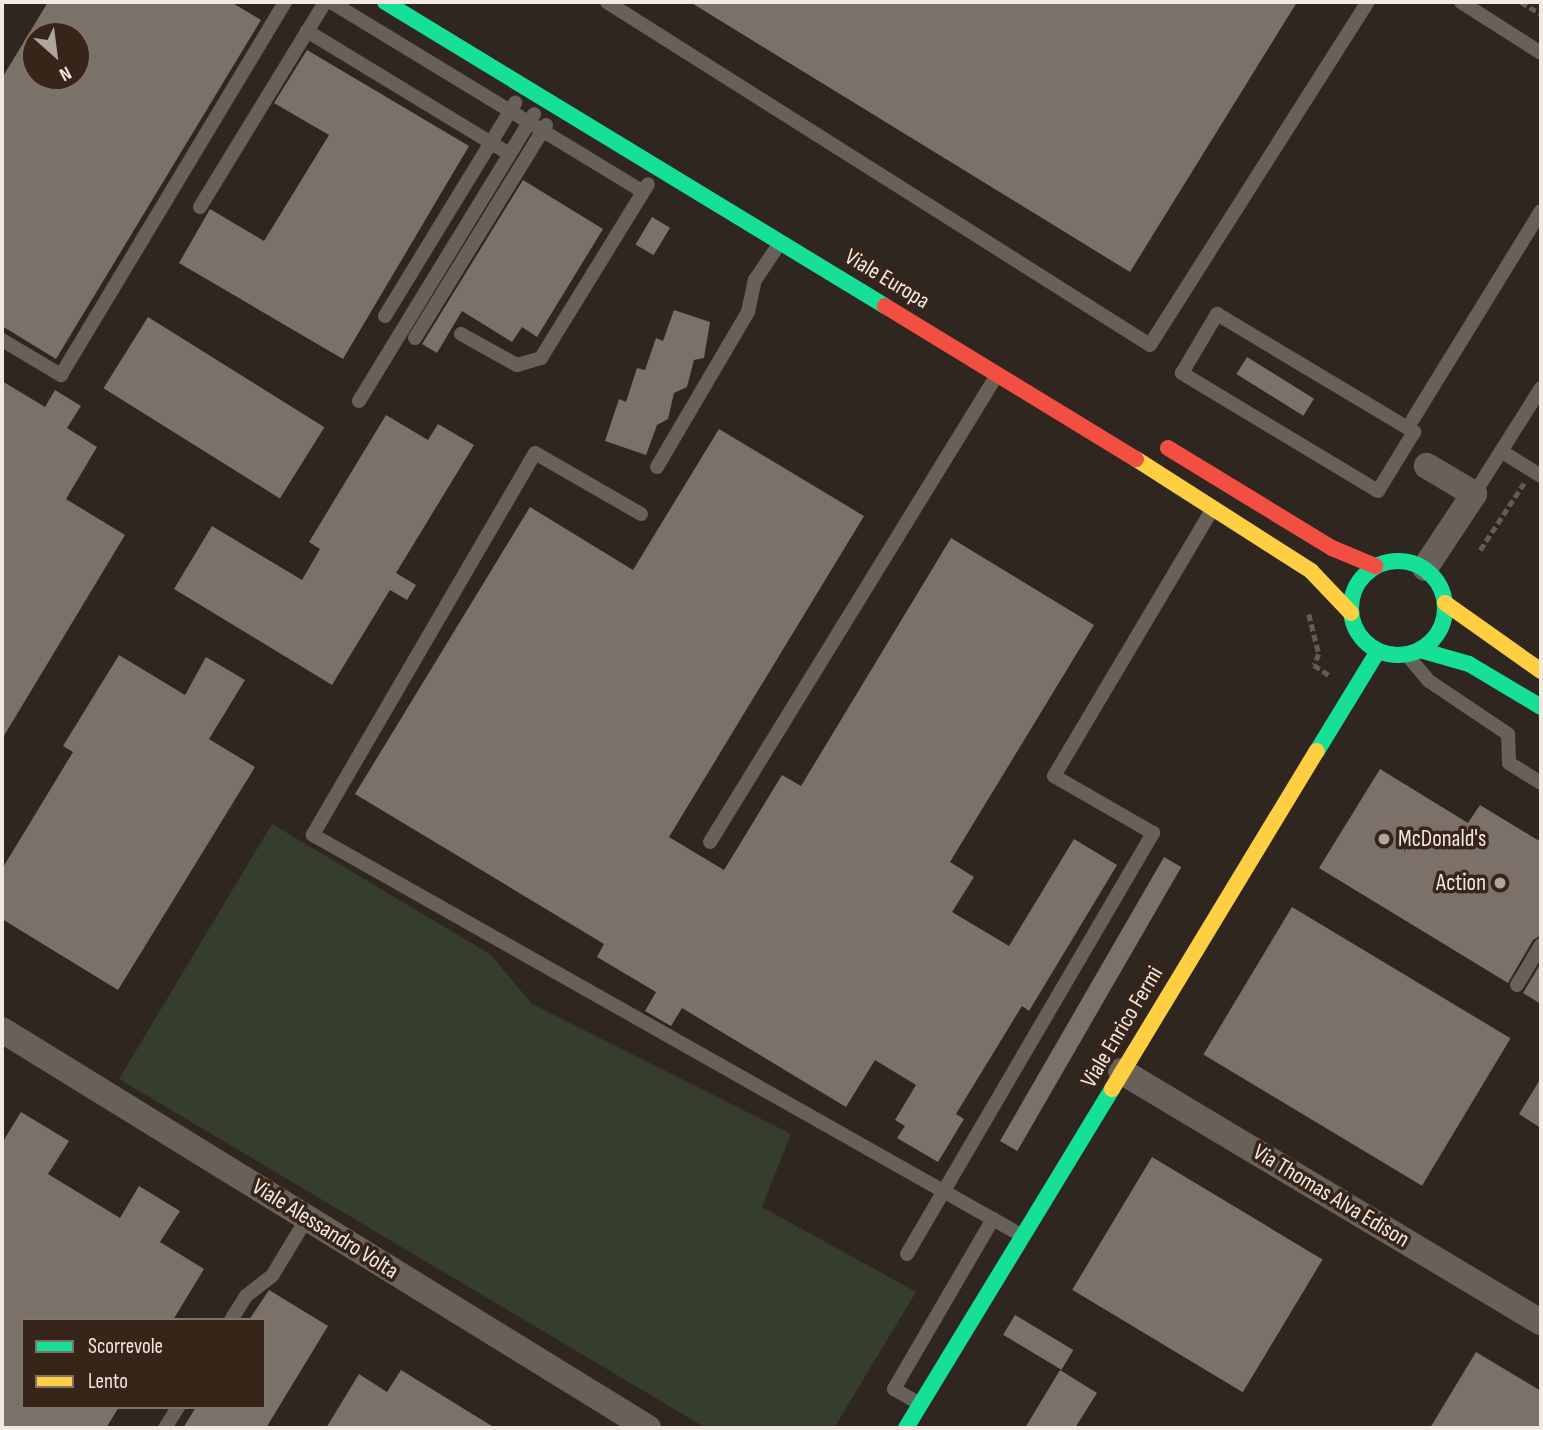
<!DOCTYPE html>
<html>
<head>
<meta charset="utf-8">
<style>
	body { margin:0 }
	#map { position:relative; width:1543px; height:1430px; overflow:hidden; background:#2f261f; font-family:"Sofia Sans Condensed",sans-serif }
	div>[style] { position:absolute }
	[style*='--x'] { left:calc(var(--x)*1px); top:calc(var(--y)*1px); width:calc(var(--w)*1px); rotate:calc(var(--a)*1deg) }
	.green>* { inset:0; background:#353e2d }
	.building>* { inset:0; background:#7b7169; transform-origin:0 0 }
	.path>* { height:4.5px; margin-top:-2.25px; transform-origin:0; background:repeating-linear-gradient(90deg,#635c56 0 7px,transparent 0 10.5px) }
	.lane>* { height:14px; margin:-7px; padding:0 7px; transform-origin:7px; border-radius:7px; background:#68615a }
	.street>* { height:26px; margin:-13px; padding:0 13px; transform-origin:13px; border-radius:13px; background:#68615a }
	.fast>* { height:16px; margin:-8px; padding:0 8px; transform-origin:8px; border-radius:8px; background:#16e098 }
	.fast>.ring { margin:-8px; padding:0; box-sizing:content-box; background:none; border:16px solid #16e098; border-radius:50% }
	.slow>* { height:16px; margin:-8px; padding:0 8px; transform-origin:8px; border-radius:8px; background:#ffcf43 }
	.jam>* { height:16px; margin:-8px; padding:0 8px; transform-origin:8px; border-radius:8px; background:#f24e42 }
	.dots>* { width:19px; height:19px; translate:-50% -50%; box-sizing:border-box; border:4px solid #362518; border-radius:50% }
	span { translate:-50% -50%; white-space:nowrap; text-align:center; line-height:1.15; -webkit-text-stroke:7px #362518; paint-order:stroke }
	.street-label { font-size:23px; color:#f4e9e0 }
	.poi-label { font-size:23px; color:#f4e9e0 }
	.left { translate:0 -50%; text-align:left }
	.right { translate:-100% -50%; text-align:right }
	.frame { position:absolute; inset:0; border:4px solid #f4e9e0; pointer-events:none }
	.legend { position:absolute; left:21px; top:1318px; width:245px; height:91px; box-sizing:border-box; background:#362518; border:2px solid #827368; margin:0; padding:9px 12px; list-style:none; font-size:21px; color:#f4e9e0 }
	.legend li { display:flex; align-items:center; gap:14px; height:35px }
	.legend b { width:35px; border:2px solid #827368 }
	.north { position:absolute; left:21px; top:21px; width:70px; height:70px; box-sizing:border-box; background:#362518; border:2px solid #827368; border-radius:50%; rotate:152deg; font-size:19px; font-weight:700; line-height:28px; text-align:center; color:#f4e9e0 }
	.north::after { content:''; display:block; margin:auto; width:24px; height:32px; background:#afa59c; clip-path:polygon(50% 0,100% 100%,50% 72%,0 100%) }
</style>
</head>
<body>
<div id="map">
	<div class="green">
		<div style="clip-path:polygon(272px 824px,490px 954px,532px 1004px,791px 1134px,762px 1207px,916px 1292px,834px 1428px,706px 1428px,119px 1079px)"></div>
	</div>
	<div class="building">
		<div style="clip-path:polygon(evenodd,48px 2px,231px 2px,261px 20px,56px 359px,2px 326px,2px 78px,48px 2px,35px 35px,77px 35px,77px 77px,35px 77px,35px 35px)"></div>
		<div style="clip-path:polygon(690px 2px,1297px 2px,1130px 272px)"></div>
		<div style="clip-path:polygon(307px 50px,469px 146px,343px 359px,179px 263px,210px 209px,264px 241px,329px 135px,274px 103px)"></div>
		<div style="clip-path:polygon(523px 180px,603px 229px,537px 337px,522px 327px,512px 342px,462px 311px,437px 353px,422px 344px)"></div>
		<div style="left:652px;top:217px;width:21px;height:32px;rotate:31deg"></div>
		<div style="clip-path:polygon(674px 310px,710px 322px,704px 358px,694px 360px,687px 387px,674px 393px,668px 419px,657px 425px,646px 455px,605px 441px,619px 399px,626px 402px,637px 368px,645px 370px,656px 338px,663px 341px)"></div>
		<div style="left:148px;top:317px;width:208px;height:84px;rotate:32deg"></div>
		<div style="left:1247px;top:357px;width:79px;height:20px;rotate:32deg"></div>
		<div style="clip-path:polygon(2px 381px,45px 407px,55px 390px,81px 406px,67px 428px,97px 447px,66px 499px,125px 535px,2px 739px)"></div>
		<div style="clip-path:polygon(386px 415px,428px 440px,438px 424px,474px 445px,396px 573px,416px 585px,407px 600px,390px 590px,332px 685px,174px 589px,212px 526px,302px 580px,320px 549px,309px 542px)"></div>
		<div style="clip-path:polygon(719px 429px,864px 516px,669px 837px,724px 870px,782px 775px,801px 786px,951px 538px,1094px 625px,950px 862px,974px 877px,952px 912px,1009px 946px,1074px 839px,1117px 865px,1029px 1011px,1022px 1006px,956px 1114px,964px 1119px,938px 1162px,897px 1138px,905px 1126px,895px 1120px,916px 1085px,875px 1060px,846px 1107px,682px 1008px,671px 1026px,645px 1011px,656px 992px,597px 957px,604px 944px,355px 794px,530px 507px,633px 570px)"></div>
		<div style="clip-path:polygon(119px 655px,185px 695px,206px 657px,245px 680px,209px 739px,255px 767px,118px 990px,2px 919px,2px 869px,73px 752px,63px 746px)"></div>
		<div style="clip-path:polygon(1380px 769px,1468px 823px,1480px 805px,1541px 842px,1541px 935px,1533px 940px,1508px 983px,1319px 868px)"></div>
		<div style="left:1164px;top:857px;width:20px;height:328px;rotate:30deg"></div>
		<div style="left:1292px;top:907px;width:255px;height:172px;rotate:31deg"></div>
		<div style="clip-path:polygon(1541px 963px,1541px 1004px,1523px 993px)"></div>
		<div style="clip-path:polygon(1541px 1078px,1541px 1128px,1519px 1114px)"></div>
		<div style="clip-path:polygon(21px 1112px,69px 1141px,48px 1174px,120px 1218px,139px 1186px,180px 1211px,160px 1242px,204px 1269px,173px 1320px,23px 1320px,23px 1407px,119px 1407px,106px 1428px,2px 1428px,2px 1143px)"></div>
		<div style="left:1152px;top:1157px;width:199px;height:155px;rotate:31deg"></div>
		<div style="clip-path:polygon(269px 1290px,328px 1326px,266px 1428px,183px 1428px,196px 1407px,264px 1407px,264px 1320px,249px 1320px)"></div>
		<div style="left:1015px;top:1315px;width:68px;height:23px;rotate:31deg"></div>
		<div style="clip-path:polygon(1476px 1352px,1541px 1391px,1541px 1428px,1430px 1428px)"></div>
		<div style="clip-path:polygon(401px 1370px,495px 1428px,326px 1428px,359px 1374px,387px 1392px)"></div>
		<div style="clip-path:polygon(1060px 1370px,1097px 1393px,1075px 1428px,1025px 1428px)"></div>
	</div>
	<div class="path">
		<div style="--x:1521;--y:2;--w:23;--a:31"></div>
		<div style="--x:1480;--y:550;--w:80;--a:-56.7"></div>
		<div style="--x:1309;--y:614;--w:41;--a:76"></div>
		<div style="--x:1319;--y:654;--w:12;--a:114"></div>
		<div style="--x:1314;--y:665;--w:18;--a:34"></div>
	</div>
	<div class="lane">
		<div style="--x:331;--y:2;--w:365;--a:31.3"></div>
		<div style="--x:607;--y:2;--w:642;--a:32.28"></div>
		<div style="--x:1150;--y:345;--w:406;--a:-57.6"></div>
		<div style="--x:1461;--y:2;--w:95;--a:32.5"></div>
		<div style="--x:307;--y:31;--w:237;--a:31.3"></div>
		<div style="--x:200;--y:207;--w:240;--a:-58.6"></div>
		<div style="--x:1217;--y:314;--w:230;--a:30.9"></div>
		<div style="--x:1414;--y:432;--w:69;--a:121.4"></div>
		<div style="--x:1378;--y:491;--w:229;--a:-149"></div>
		<div style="--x:1182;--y:373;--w:69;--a:-59.3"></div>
		<div style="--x:385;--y:316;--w:250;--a:-58.6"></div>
		<div style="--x:461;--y:334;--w:64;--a:29"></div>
		<div style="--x:517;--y:365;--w:25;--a:-16"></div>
		<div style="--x:541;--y:358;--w:204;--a:-58.4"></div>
		<div style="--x:415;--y:338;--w:250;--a:-58.4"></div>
		<div style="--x:2;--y:340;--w:69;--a:30.7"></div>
		<div style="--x:61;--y:375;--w:435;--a:-59"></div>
		<div style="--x:359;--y:401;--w:336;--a:-58.6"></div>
		<div style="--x:1413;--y:419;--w:244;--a:-58.4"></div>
		<div style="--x:1501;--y:451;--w:47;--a:32"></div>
		<div style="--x:657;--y:467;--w:180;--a:-59.6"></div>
		<div style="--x:748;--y:312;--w:33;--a:-78"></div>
		<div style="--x:755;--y:280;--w:45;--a:-56"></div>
		<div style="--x:1474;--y:494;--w:125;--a:-57.7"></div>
		<div style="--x:641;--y:514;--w:122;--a:-150.1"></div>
		<div style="--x:535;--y:453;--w:442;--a:120.2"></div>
		<div style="--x:313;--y:835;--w:813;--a:29.47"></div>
		<div style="--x:1407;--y:655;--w:34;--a:50"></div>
		<div style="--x:1429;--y:681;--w:95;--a:33.9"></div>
		<div style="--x:1508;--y:734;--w:29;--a:88"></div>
		<div style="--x:1509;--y:763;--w:38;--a:32"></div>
		<div style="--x:710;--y:842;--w:548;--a:-58.43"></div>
		<div style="--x:1517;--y:985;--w:47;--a:-59"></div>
		<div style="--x:907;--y:1254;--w:488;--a:-59.7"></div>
		<div style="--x:1153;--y:833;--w:114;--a:-150.1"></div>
		<div style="--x:1054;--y:776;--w:307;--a:-59.3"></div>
		<div style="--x:231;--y:1320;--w:28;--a:-58"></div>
		<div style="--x:246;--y:1296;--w:33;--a:-38"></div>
		<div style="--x:272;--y:1276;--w:68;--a:-58.9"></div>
		<div style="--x:920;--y:1404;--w:30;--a:-150"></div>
		<div style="--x:894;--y:1389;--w:197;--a:-59.8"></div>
		<div style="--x:165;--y:1428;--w:25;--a:-58"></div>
	</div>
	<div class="street">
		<div style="--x:1425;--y:568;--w:89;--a:-56.5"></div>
		<div style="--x:1474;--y:494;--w:55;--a:-149.2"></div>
		<div style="--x:2;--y:1030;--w:759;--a:31.64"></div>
		<div style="--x:1121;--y:1071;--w:489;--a:30.9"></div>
	</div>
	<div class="fast">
		<div style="--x:385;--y:2;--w:585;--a:31.3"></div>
		<div class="ring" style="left:1351px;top:561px;width:78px;height:78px"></div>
		<div style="--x:1420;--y:650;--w:51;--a:15.9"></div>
		<div style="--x:1469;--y:664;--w:84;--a:30.8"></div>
		<div style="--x:1317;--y:751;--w:117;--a:-58.6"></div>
		<div style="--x:906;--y:1428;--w:397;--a:-58.7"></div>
	</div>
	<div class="slow">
		<div style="--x:1136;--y:459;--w:208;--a:32.6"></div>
		<div style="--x:1311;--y:571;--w:58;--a:46.4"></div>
		<div style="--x:1445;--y:603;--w:118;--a:35.3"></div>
		<div style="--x:1112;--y:1089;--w:395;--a:-58.8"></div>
	</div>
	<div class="jam">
		<div style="--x:885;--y:306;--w:294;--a:31.4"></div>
		<div style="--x:1168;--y:448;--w:192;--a:31.4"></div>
		<div style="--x:1332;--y:548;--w:47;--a:22.7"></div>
	</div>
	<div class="dots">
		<div style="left:1384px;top:839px;background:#afa59c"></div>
		<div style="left:1500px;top:883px;background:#afa59c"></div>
	</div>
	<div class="street-label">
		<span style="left:887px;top:279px;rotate:31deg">Viale Europa</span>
		<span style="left:1122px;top:1027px;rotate:-59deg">Viale Enrico Fermi</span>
		<span style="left:1331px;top:1196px;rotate:31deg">Via Thomas Alva Edison</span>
		<span style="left:325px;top:1229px;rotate:32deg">Viale Alessandro Volta</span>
	</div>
	<div class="poi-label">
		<span class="left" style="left:1398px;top:839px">McDonald's</span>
		<span class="right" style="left:1486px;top:883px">Action</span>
	</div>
	<div class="frame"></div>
	<ul class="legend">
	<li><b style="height:9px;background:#16e098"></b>Scorrevole</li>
	<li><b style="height:9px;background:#ffcf43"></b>Lento</li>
	</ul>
	<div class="north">N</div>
</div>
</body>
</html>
